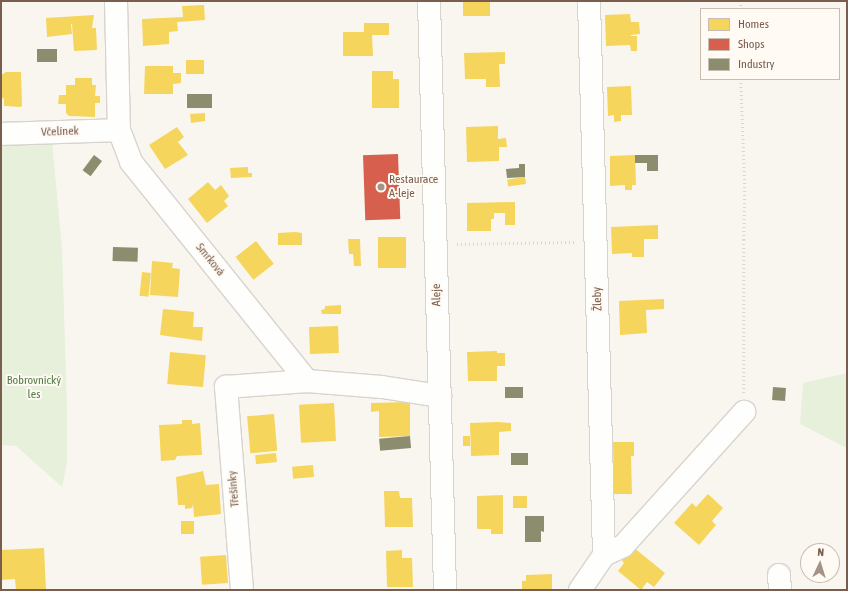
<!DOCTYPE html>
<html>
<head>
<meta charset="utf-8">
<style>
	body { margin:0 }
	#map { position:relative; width:848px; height:591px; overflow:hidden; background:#f9f6f0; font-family:"Asap Condensed",sans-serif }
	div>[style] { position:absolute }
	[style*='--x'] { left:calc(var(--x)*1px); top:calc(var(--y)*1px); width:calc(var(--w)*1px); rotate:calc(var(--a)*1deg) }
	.green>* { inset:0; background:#e6f0db }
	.homes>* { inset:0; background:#f6d55c; transform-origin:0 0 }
	.shops>* { inset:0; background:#d6604d; transform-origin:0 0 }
	.industry>* { inset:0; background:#8c8c6e; transform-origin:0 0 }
	.path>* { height:2.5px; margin-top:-1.25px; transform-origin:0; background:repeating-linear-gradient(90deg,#dbd5d0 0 1px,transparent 0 4px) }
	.roads { filter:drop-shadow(1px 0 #d9d3cd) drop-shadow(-1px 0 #d9d3cd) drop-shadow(0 1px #d9d3cd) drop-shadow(0 -1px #d9d3cd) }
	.street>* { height:22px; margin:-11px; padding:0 11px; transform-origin:11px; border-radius:11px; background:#fefefd }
	.secondary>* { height:22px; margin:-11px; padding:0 11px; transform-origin:11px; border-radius:11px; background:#fefefd }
	.dots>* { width:11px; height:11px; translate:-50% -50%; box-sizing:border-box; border:2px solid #fffaf3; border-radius:50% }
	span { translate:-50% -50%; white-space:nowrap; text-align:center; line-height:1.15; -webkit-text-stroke:4px #fffaf3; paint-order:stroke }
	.street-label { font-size:12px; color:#795e4e }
	.poi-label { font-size:12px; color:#795e4e }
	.left { translate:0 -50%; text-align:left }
	.park-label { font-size:12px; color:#547e45 }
	.frame { position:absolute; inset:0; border:2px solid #795e4e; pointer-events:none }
	.legend { position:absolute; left:700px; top:8px; width:140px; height:72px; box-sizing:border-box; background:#fffaf3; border:1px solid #c9bcb1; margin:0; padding:5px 7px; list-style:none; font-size:12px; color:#795e4e }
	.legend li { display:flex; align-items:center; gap:8px; height:20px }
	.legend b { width:20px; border:1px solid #c9bcb1 }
	.north { position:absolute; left:800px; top:543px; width:40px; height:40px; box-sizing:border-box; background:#fffaf3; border:1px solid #c9bcb1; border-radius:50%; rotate:4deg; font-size:11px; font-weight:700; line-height:16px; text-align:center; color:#795e4e }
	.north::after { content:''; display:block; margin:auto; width:14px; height:18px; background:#a69387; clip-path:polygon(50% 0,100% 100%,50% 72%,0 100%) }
</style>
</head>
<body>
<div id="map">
	<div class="green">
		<div style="clip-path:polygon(52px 140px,62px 249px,67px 409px,67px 462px,62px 487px,16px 446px,1px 445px,1px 142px)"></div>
		<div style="clip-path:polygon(847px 373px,847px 448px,800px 424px,803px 383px)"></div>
	</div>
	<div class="homes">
		<div style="left:463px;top:1px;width:27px;height:15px"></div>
		<div style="clip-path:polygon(204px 5px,205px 20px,177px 22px,178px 31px,169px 32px,169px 44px,143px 46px,142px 19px,183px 17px,182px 6px)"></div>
		<div style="clip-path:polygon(630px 14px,631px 22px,639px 22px,640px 34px,631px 35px,631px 36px,637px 36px,637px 51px,631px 51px,630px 45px,606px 46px,605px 15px)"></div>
		<div style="clip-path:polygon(94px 15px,92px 28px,96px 28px,97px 50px,74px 51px,72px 24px,71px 24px,72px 34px,47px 37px,46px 18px)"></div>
		<div style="clip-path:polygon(364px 23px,389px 23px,389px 35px,372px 35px,373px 56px,343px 56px,343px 32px,364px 32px)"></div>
		<div style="clip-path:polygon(505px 52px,505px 64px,499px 64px,500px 87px,486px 87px,486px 79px,465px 79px,464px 53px)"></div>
		<div style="left:186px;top:60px;width:18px;height:14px"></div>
		<div style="clip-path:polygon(145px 66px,173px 66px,173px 73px,181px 73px,181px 83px,173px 84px,173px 94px,144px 94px)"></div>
		<div style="clip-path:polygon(372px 71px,393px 71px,393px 79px,399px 79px,399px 108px,372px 108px)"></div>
		<div style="clip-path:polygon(6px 72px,21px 72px,22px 105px,21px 107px,4px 106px,4px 98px,1px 99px,1px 75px)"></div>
		<div style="clip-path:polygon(75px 78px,92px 78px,92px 85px,96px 85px,95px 96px,100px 96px,100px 103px,95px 103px,95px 117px,69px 116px,66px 113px,66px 104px,58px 104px,59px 95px,66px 95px,66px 85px,75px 85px)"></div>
		<div style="clip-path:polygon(631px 86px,632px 115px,621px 115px,621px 121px,614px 122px,614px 115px,608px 116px,607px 87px)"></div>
		<div style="clip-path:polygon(205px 113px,205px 121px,191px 123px,190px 114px)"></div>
		<div style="clip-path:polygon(498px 126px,498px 139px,506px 138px,507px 147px,499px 147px,499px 161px,467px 162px,466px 127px)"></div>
		<div style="clip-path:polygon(177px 127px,184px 137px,178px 142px,188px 155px,165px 169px,149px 145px)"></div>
		<div style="clip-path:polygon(635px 155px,636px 185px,632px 185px,632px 190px,625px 190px,625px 185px,610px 186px,610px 156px)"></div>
		<div style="clip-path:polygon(248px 167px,248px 173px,252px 173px,252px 177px,231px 178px,230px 168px)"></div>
		<div style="left:525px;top:177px;width:7px;height:18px;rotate:82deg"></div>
		<div style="clip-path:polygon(208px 182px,215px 190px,221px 185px,229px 196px,224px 201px,228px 206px,207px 223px,188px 199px)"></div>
		<div style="clip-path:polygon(515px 202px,515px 225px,505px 225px,505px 213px,494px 213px,494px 219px,491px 219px,491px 231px,467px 231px,467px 203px)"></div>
		<div style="clip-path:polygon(658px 225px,658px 239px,644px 239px,644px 257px,632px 257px,632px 253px,612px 254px,611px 227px)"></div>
		<div style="clip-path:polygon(295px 232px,302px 233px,302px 245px,278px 245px,278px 233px)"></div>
		<div style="left:378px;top:237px;width:28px;height:31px"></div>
		<div style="clip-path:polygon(348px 239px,360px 239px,361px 266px,354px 266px,353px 254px,349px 254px)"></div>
		<div style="left:256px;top:241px;width:29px;height:26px;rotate:52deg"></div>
		<div style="clip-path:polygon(152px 261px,173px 263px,172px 268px,180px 269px,178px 297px,150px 295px)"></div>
		<div style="left:142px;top:272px;width:9px;height:24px;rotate:6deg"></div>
		<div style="clip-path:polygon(664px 299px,664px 309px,646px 310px,647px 333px,620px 335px,619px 301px)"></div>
		<div style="clip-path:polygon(341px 305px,341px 314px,322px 314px,321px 310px,325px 309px,325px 306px)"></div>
		<div style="clip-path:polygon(163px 309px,194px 312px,193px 327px,203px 327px,202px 341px,160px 335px)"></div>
		<div style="left:338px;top:326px;width:27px;height:29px;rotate:88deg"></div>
		<div style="clip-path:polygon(497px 351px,497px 353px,505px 353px,505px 366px,497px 366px,497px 381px,468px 381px,467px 352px)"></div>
		<div style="left:170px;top:352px;width:36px;height:32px;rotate:5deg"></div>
		<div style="clip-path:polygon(410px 402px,410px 436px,379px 437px,379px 411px,371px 412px,371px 403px)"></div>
		<div style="left:334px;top:403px;width:38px;height:35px;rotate:87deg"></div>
		<div style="left:274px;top:414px;width:37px;height:27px;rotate:85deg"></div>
		<div style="clip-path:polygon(182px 420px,192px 420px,192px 424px,200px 423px,202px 455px,177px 456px,175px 460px,161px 461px,159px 425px,182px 424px)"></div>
		<div style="clip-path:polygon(498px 422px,511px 423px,511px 431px,499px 432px,499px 455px,471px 456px,470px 423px)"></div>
		<div style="left:463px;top:436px;width:7px;height:10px"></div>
		<div style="clip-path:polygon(613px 442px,634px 442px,634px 456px,631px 456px,632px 494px,614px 494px)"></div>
		<div style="left:276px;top:453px;width:9px;height:21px;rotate:84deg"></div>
		<div style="left:313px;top:465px;width:12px;height:21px;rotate:85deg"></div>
		<div style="clip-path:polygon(203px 471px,206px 485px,219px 484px,221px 514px,194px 517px,193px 504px,192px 508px,185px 509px,185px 505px,178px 505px,176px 477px)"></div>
		<div style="clip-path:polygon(384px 491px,399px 491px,400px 498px,412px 498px,413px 527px,385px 527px)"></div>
		<div style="clip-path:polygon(708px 494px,723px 508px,712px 521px,716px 525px,699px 545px,674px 523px,692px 503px,696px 507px)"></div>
		<div style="clip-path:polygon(503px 495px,503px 534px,491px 534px,491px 529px,478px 529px,477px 528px,477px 496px)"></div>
		<div style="left:527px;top:496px;width:12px;height:14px;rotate:90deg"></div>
		<div style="left:181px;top:521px;width:13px;height:13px"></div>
		<div style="clip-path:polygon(633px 547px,665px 573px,654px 587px,647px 582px,641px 590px,618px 571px,624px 563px,622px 561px)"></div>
		<div style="clip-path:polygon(44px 548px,46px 590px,16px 590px,15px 579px,1px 580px,1px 550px)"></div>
		<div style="clip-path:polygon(402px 550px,402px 558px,412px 558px,413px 587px,387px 587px,386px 551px)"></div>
		<div style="left:226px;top:555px;width:28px;height:26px;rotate:86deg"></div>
		<div style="clip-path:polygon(552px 574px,552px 590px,522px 590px,522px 581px,526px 581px,526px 575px)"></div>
	</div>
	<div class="shops">
		<div style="left:398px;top:154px;width:65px;height:35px;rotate:88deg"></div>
	</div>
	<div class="industry">
		<div style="left:57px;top:49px;width:13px;height:20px;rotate:90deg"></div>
		<div style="left:187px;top:94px;width:25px;height:14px"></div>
		<div style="left:94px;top:155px;width:10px;height:19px;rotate:37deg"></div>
		<div style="clip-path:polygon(635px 155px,658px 155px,658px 171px,647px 171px,647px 163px,635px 163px)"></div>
		<div style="clip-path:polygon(519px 164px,525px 164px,525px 177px,507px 178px,506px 169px,519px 168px)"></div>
		<div style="left:113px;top:247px;width:25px;height:14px;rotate:2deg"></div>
		<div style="left:523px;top:387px;width:11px;height:18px;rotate:90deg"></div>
		<div style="left:773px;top:387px;width:13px;height:13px;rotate:4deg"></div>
		<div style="left:410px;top:436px;width:12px;height:31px;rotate:85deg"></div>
		<div style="left:528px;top:453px;width:12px;height:17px;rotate:90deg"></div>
		<div style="clip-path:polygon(525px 516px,544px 516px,544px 532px,541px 531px,541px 542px,525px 542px)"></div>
	</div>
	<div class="path">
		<div style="--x:741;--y:1;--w:8;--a:90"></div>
		<div style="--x:741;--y:79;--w:108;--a:87.9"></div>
		<div style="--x:745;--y:187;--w:53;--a:91.1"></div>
		<div style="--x:744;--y:240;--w:153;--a:90"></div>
		<div style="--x:457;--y:244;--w:119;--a:-1"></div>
	</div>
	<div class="roads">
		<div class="street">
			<div style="--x:116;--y:1;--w:129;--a:88.7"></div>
			<div style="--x:119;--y:130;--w:34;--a:69"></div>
			<div style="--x:131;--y:162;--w:281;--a:51.2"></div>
			<div style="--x:307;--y:381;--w:75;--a:4.6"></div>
			<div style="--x:382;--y:387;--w:59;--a:8.8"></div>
			<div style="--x:1;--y:134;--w:118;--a:-1.9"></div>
			<div style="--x:604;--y:555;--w:21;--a:-25"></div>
			<div style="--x:623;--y:546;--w:181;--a:-47.9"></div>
			<div style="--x:779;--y:575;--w:15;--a:86"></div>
			<div style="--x:242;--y:590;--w:204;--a:-94.5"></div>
			<div style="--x:226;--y:387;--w:81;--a:-4.2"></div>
			<div style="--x:580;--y:590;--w:42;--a:-55.6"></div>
			<div style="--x:604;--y:555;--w:554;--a:-91.55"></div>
		</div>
		<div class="secondary">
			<div style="--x:429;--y:1;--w:589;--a:88.44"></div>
		</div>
	</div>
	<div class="dots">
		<div style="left:381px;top:187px;background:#a69387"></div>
	</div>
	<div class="street-label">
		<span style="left:60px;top:132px;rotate:-2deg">Včelínek</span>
		<span style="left:210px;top:260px;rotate:51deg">Smrková</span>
		<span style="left:437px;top:295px;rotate:-91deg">Aleje</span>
		<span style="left:598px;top:299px;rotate:-92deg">Žleby</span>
		<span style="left:234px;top:489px;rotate:-95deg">Třešínky</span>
	</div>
	<div class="poi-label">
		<span class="left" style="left:389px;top:187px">Restaurace<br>A-leje</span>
	</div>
	<div class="park-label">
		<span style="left:34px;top:388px">Bobrovnický<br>les</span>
	</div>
	<div class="frame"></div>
	<ul class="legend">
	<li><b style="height:11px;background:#f6d55c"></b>Homes</li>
	<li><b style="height:11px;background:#d6604d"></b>Shops</li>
	<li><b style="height:11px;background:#8c8c6e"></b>Industry</li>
	</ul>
	<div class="north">N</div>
</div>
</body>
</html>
